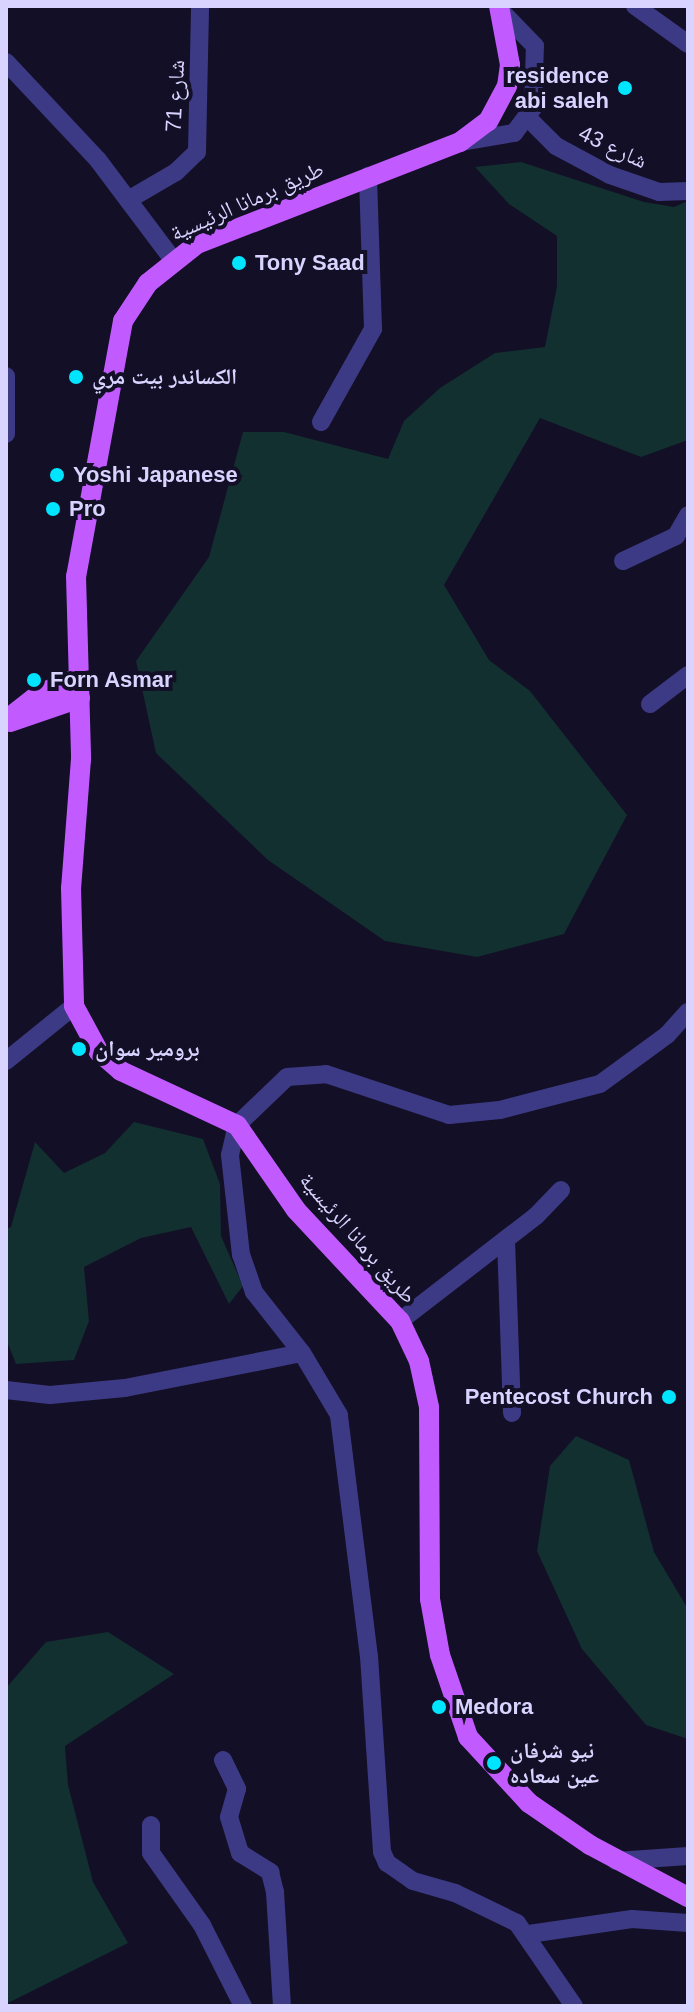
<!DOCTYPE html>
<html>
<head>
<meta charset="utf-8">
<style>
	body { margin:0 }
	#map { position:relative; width:694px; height:2012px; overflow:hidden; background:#130f26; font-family:Arial,"Noto Naskh Arabic",sans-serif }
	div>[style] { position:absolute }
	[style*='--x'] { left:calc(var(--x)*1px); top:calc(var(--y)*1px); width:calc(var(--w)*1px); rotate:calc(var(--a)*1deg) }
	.green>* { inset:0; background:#12302f }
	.minor>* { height:18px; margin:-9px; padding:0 9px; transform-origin:9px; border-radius:9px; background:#3d3a85 }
	.major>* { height:20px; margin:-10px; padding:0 10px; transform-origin:10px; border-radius:10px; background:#c25bff }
	.dots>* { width:22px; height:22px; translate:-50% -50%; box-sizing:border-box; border:4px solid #130f26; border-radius:50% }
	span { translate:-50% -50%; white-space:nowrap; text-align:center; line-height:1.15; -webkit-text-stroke:8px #130f26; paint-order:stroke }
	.poi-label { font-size:22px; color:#d9d4ff; font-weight:700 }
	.right { translate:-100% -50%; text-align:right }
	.left { translate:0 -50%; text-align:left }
	.street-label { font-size:22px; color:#d9d4ff }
	.frame { position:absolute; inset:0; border:8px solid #d9d4ff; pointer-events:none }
</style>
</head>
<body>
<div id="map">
	<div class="green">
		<div style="clip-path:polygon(521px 162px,644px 202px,674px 207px,688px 201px,688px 440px,641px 457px,540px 418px,444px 585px,489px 660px,530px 691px,627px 815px,564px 934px,477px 957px,385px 941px,268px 860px,156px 753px,136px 661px,209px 557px,243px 432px,284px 432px,388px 459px,404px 421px,440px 388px,495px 353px,545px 347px,557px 286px,557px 236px,509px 204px,475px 167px)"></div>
		<div style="clip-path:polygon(134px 1122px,203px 1139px,220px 1184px,221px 1236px,243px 1286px,229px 1304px,191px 1227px,141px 1238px,84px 1267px,89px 1321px,74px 1360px,16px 1364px,6px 1339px,6px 1229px,11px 1227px,35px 1142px,64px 1173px,105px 1153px)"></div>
		<div style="clip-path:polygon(576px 1436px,629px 1460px,654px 1552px,688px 1609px,688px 1739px,646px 1725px,582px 1649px,537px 1551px,550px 1466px)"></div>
		<div style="clip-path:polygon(108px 1632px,174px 1674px,65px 1746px,68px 1785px,93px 1882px,128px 1943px,6px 2004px,6px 1688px,46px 1642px)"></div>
	</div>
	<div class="minor">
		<div style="--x:635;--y:6;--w:65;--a:35.6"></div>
		<div style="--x:6;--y:62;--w:134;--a:46.8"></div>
		<div style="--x:98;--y:160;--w:125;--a:53.1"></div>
		<div style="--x:529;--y:119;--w:38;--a:45"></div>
		<div style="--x:556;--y:146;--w:61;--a:28.2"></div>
		<div style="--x:610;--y:175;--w:52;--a:19.1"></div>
		<div style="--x:659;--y:192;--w:29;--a:-2"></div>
		<div style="--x:460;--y:142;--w:55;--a:-9.5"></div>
		<div style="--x:514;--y:133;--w:31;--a:-53"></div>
		<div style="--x:533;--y:108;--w:62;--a:-88.2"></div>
		<div style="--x:535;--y:46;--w:49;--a:-134.2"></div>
		<div style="--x:128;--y:200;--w:56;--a:-30.3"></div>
		<div style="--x:176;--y:172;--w:29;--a:-44"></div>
		<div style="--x:197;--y:152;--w:146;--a:-88.8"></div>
		<div style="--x:6;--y:376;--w:58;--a:90"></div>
		<div style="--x:321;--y:422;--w:107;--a:-60.8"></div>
		<div style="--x:373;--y:329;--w:153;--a:-91.9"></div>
		<div style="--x:623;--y:561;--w:59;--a:-25.3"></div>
		<div style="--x:676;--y:536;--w:24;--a:-60"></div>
		<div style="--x:650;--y:704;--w:48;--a:-37.3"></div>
		<div style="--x:6;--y:1061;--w:87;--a:-39"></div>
		<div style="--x:506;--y:1240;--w:173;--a:88"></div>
		<div style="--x:400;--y:1321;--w:172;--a:-37.7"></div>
		<div style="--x:536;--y:1216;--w:36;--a:-46"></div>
		<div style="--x:6;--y:1390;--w:44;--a:6.5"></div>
		<div style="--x:50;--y:1395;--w:75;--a:-5.3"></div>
		<div style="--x:125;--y:1388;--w:180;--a:-11.2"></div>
		<div style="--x:223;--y:1760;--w:32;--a:64"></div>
		<div style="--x:237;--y:1789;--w:29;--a:106"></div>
		<div style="--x:229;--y:1817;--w:38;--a:73"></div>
		<div style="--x:240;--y:1853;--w:36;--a:32"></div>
		<div style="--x:270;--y:1872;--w:21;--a:76"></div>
		<div style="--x:275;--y:1892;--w:114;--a:86.5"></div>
		<div style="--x:151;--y:1825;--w:28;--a:90"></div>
		<div style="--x:151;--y:1853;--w:88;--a:54.7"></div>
		<div style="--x:202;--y:1925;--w:91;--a:63.2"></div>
		<div style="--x:616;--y:1861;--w:72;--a:-4"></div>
		<div style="--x:529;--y:1934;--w:104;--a:-8.3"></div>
		<div style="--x:632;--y:1919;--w:56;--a:4.1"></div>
		<div style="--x:574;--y:2006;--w:101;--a:-124.5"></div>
		<div style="--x:517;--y:1923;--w:69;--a:-154.2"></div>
		<div style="--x:455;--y:1893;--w:44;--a:-164.1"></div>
		<div style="--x:413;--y:1881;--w:32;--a:-145"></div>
		<div style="--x:387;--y:1863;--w:12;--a:-114"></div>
		<div style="--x:382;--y:1852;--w:195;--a:-93.8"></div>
		<div style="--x:369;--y:1657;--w:244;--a:-97.1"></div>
		<div style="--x:339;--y:1415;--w:72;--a:-120.8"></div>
		<div style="--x:302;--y:1353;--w:78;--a:-128.2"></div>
		<div style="--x:254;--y:1292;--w:39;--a:-109"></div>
		<div style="--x:241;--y:1255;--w:101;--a:-96.3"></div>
		<div style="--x:230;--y:1155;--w:31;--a:-77"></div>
		<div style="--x:237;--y:1125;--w:69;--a:-43.8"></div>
		<div style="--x:287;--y:1077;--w:39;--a:-4"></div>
		<div style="--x:326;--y:1074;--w:130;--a:18.4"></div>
		<div style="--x:449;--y:1115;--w:51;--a:-5.6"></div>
		<div style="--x:500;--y:1110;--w:103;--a:-14.6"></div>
		<div style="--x:600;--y:1084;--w:83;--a:-36.2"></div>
		<div style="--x:667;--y:1035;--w:31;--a:-48"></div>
	</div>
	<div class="major">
		<div style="--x:499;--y:6;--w:60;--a:79.4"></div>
		<div style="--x:510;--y:65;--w:21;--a:98"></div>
		<div style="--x:507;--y:86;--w:40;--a:118"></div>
		<div style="--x:488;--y:121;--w:35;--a:143"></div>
		<div style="--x:460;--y:142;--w:282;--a:158.8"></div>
		<div style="--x:197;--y:244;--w:63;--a:141.5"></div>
		<div style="--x:148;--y:283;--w:45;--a:123.3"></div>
		<div style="--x:123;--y:321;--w:259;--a:100.4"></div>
		<div style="--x:76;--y:576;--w:183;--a:88.4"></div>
		<div style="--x:81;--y:759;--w:129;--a:94.4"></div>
		<div style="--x:71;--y:888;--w:118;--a:88.5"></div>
		<div style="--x:74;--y:1006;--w:52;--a:61.5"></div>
		<div style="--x:99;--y:1052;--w:29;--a:41"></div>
		<div style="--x:121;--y:1071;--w:128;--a:25"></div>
		<div style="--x:237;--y:1125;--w:103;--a:55.2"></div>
		<div style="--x:296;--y:1210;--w:152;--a:46.9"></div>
		<div style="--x:400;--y:1321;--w:44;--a:64.6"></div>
		<div style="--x:419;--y:1361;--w:47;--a:77.7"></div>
		<div style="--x:429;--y:1407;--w:192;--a:89.7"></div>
		<div style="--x:430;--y:1599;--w:57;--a:79.9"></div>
		<div style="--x:440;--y:1655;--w:87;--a:71.1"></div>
		<div style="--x:468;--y:1737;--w:90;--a:47.3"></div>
		<div style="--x:529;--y:1803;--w:74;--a:34.5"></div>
		<div style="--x:590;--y:1845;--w:111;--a:28"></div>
		<div style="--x:6;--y:720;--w:42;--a:-38.2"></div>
		<div style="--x:39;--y:694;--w:42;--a:-22.3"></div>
		<div style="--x:10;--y:722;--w:74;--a:-18.9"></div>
	</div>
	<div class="dots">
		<div style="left:625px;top:88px;background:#00e5ff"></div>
		<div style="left:239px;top:263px;background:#00e5ff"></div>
		<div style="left:76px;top:377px;background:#00e5ff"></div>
		<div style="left:57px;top:475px;background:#00e5ff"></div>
		<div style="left:53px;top:509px;background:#00e5ff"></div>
		<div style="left:34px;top:680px;background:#00e5ff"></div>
		<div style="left:79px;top:1049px;background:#00e5ff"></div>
		<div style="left:669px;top:1397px;background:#00e5ff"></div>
		<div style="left:439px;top:1707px;background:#00e5ff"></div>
		<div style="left:494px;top:1763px;background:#00e5ff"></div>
	</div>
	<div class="poi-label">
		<span class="right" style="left:609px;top:88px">residence<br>abi saleh</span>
		<span class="left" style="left:255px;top:263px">Tony Saad</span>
		<span class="left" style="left:92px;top:377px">الكساندر بيت مري</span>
		<span class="left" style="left:73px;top:475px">Yoshi Japanese</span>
		<span class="left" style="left:69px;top:509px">Pro</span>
		<span class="left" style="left:50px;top:680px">Forn Asmar</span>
		<span class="left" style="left:95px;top:1049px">برومير سوان</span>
		<span class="right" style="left:653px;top:1397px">Pentecost Church</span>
		<span class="left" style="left:455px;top:1707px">Medora</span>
		<span class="left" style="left:510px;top:1763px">نيو شرفان<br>عين سعاده</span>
	</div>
	<div class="street-label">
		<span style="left:175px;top:96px;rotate:-87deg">شارع 71</span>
		<span style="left:613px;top:147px;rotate:25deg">شارع 43</span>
		<span style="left:247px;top:201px;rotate:-24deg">طريق برمانا الرئيسية</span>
		<span style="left:358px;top:1238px;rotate:49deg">طريق برمانا الرئيسية</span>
	</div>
	<div class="frame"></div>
</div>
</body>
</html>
